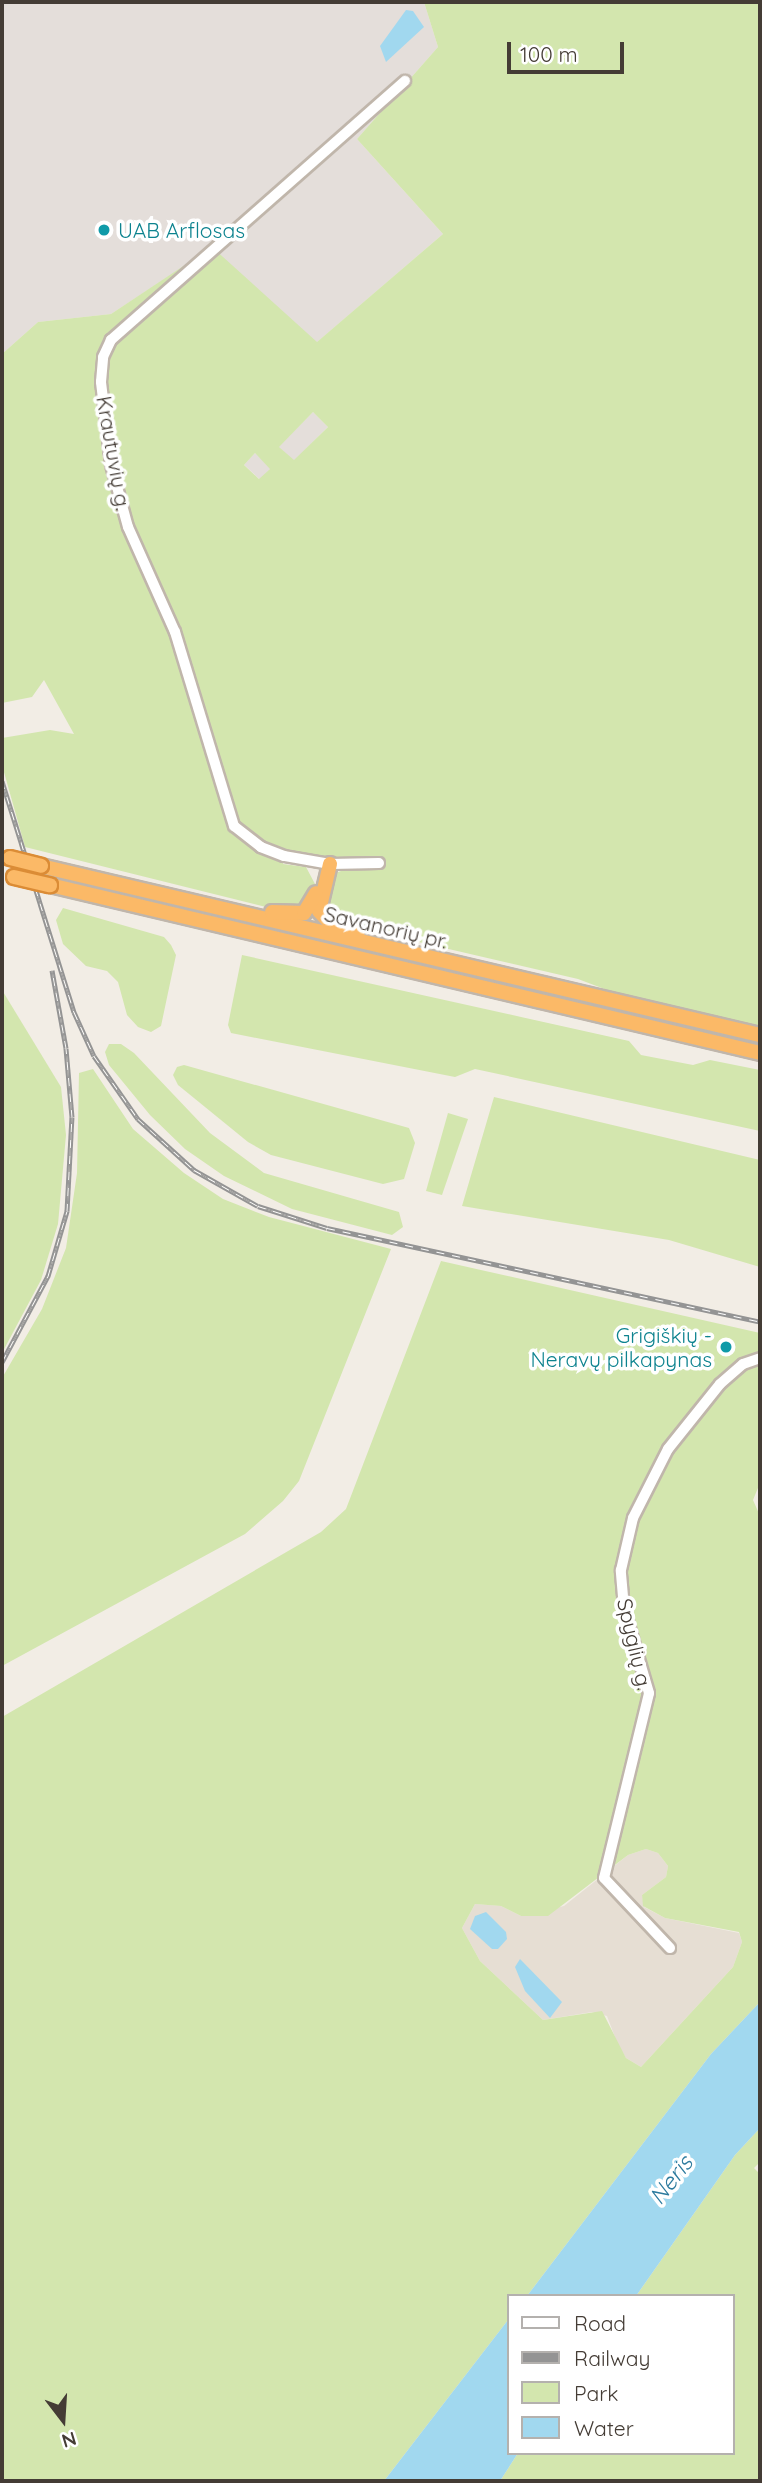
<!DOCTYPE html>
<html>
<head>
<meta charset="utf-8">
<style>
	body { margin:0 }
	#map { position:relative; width:762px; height:2483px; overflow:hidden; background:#f2ede5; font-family:Quicksand,sans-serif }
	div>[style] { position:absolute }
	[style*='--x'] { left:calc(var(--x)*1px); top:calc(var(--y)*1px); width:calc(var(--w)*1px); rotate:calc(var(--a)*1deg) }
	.residential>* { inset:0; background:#e6ded3 }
	.industrial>* { inset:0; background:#e4deda; transform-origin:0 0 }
	.green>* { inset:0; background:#d3e6ae }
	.water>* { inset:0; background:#a1d8ef }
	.roads { filter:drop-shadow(2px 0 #c0b6ab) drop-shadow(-2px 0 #c0b6ab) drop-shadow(0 2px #c0b6ab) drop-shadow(0 -2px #c0b6ab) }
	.minor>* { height:10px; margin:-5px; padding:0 5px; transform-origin:5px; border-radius:5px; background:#fff }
	.highway>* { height:14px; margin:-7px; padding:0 7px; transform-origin:7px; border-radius:7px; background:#fbb967 }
	.rail>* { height:5px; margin-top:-2.5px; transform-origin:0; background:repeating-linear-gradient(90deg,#fff 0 8px,#949494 0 16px); box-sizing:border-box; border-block:2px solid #949494 }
	.bridges { filter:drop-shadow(2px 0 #db8c36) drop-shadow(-2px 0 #db8c36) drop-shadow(0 2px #db8c36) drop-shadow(0 -2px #db8c36) }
	.highway-bridge>* { height:14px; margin:-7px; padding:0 7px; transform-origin:7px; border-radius:7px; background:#fbb967 }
	.dots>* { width:19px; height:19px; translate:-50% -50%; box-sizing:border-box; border:4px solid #fff; border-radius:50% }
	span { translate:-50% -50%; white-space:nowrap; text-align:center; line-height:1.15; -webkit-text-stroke:7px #fff; paint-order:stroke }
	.culture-label { font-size:21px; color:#0d838f }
	.left { translate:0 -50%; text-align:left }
	.right { translate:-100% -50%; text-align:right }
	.street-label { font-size:21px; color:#443c35 }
	.water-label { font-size:23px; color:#2d7b9e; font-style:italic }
	.frame { position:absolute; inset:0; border:4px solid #443c35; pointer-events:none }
	.legend { position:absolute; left:507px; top:2294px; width:228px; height:161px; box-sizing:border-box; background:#fff; border:2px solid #b4b1ae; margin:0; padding:9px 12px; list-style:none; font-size:21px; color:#443c35 }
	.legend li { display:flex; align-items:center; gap:14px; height:35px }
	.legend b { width:35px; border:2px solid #b4b1ae }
	.north { position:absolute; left:28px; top:2385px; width:70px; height:70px; -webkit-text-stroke:5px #fff; paint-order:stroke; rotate:163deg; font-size:19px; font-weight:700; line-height:28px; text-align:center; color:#443c35 }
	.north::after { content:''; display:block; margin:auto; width:24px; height:32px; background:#443c35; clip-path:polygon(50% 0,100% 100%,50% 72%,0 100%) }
	.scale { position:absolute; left:507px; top:42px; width:117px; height:32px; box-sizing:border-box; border:4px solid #443c35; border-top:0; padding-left:9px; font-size:21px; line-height:24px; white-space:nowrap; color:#443c35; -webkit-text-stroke:5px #fff; paint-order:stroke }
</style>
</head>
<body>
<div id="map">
	<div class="residential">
		<div style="clip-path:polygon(646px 1849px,658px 1853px,668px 1866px,666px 1877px,642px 1895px,644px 1907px,665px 1918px,739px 1933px,742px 1942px,733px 1967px,641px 2067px,626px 2058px,618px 2045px,607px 2016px,592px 2012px,543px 2020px,480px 1961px,462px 1928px,475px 1904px,501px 1906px,521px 1916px,564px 1906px,628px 1855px)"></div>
	</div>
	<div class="industrial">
		<div style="clip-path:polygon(2px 2px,424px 2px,438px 47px,357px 139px,443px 234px,316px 343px,212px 248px,111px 314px,38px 322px,2px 354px)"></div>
		<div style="left:313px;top:412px;width:21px;height:49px;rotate:45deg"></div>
		<div style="left:255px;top:453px;width:22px;height:16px;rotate:43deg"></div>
	</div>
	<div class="green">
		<div style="clip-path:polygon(evenodd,424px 2px,760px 2px,760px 1028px,623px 996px,578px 979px,341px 924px,326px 910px,333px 874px,349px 868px,349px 862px,342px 859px,284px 854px,283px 864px,306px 867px,315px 884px,306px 905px,282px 911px,25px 847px,2px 765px,2px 738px,50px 730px,74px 734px,44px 680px,32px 697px,2px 703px,2px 354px,38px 322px,111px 314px,212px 247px,317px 342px,443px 234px,357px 139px,438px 47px,424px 2px,313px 412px,328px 427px,294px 460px,279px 447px,313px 412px,424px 2px,255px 453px,270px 469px,259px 479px,244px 465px,255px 453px)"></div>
		<div style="clip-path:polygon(63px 908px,164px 937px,171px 945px,176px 955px,161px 1026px,151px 1032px,138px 1027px,127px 1015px,118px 982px,107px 971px,86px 966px,63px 944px,56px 920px)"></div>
		<div style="clip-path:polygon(242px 955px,629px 1041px,641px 1055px,693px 1065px,710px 1060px,760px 1070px,760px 1131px,475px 1069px,455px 1077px,231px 1033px,228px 1025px)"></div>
		<div style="clip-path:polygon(2px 990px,61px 1087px,66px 1135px,58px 1224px,41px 1280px,2px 1353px)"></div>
		<div style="clip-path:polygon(109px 1044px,121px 1044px,134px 1053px,210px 1133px,264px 1173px,399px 1212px,403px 1227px,392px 1235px,292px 1209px,224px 1176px,185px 1149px,150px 1115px,109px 1065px,105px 1052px)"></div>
		<div style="clip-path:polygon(184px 1065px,409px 1128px,415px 1143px,404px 1179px,383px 1184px,271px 1155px,248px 1142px,178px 1085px,173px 1075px,177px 1067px)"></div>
		<div style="clip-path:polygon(93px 1069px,133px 1129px,184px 1173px,223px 1199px,269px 1217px,391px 1249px,299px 1481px,283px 1501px,245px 1534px,2px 1666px,2px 1378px,42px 1309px,66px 1248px,77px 1173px,79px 1073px)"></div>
		<div style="clip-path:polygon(494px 1097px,760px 1160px,760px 1267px,669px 1240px,462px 1206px)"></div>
		<div style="clip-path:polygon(448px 1113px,468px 1119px,442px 1195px,426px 1191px)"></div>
		<div style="clip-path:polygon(evenodd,441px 1261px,760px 1333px,760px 1483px,753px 1500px,760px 1516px,760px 2002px,711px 2054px,527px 2296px,508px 2296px,508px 2320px,384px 2481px,2px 2481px,2px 1717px,321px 1532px,346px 1509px,441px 1261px,646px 1849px,658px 1853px,668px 1866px,666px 1877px,642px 1895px,643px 1906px,665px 1918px,739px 1932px,742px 1942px,733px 1967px,641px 2067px,626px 2058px,602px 2011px,543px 2020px,480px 1961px,462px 1928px,475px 1904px,501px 1906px,521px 1916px,548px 1916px,628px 1855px,646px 1849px)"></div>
		<div style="clip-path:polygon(760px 2128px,760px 2162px,754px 2168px,760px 2174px,760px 2481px,500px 2481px,518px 2453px,732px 2453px,732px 2296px,636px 2296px,735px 2155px)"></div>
	</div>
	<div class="water">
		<div style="clip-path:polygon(406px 10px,413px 11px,424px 27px,386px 62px,380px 46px)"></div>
		<div style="clip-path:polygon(486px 1912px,506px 1932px,507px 1939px,498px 1949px,492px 1949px,470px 1929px,475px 1916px)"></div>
		<div style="clip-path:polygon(520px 1959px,562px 2002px,550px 2018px,525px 1991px,515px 1967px)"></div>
		<div style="clip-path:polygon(760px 2002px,760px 2128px,735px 2155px,636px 2296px,527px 2296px,711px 2054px)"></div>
		<div style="clip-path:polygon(508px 2320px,508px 2453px,518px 2453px,500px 2481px,384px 2481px)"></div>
	</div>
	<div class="roads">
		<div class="minor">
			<div style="--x:379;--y:863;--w:49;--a:178.8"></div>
			<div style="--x:330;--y:864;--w:47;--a:-170.1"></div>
			<div style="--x:284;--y:856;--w:25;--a:-159"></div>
			<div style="--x:261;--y:847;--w:34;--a:-142"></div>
			<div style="--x:234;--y:826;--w:203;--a:-106.9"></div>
			<div style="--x:175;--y:632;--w:115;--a:-114.1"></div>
			<div style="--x:128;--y:527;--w:64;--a:-105.3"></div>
			<div style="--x:111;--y:465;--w:84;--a:-96.9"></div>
			<div style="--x:101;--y:382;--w:25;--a:-85"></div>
			<div style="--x:103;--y:357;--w:19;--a:-65"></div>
			<div style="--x:111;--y:340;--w:392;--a:-41.4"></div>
			<div style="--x:670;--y:1948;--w:96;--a:-133.3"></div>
			<div style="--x:604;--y:1878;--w:190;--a:-76.3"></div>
			<div style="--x:649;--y:1693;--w:89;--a:-106.4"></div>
			<div style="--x:624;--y:1608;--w:38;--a:-95"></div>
			<div style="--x:621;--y:1570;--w:53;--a:-77"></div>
			<div style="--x:633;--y:1518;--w:77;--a:-63.1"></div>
			<div style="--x:668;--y:1449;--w:83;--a:-51.3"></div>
			<div style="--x:720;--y:1384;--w:30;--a:-41"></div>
			<div style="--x:743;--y:1364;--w:18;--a:-19"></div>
		</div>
		<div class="highway">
			<div style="--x:330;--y:864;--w:48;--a:103.2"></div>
			<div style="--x:319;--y:911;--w:18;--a:47"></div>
			<div style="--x:331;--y:924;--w:28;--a:17"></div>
			<div style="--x:41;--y:866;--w:739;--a:13.23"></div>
			<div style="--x:50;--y:885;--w:730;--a:13.31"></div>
			<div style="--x:272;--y:912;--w:32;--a:2"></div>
			<div style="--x:304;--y:913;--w:23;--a:-59"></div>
		</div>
	</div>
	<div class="rail">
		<div style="--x:2;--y:781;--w:242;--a:72.7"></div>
		<div style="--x:74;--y:1012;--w:48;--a:65.6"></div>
		<div style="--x:94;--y:1056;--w:77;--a:55.1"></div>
		<div style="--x:138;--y:1119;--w:76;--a:42.3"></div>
		<div style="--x:194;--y:1170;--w:73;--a:29.4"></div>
		<div style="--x:258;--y:1206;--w:72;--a:17.7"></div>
		<div style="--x:327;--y:1228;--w:443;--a:12.2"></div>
		<div style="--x:2;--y:1362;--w:98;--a:-61.9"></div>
		<div style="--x:48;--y:1276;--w:68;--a:-73.7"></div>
		<div style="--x:67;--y:1211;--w:94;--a:-87"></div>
		<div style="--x:72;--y:1117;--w:69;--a:-95"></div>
		<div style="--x:66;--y:1048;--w:79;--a:-100.2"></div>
	</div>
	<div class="bridges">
		<div class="highway-bridge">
			<div style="--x:10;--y:858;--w:32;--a:14"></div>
			<div style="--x:14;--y:877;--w:37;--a:13"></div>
		</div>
	</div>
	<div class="dots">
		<div style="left:104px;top:230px;background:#0f9aa8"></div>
		<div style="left:726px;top:1347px;background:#0f9aa8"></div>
	</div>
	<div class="culture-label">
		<span class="left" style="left:118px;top:230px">UAB Arflosas</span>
		<span class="right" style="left:712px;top:1347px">Grigiškių -<br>Neravų pilkapynas</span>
	</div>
	<div class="street-label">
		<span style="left:114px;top:453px;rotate:80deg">Krautuvių g.</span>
		<span style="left:386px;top:927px;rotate:13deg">Savanorių pr.</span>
		<span style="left:635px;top:1644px;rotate:77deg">Spyglių g.</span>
	</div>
	<div class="water-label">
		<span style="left:671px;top:2180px;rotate:-52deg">Neris</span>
	</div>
	<div class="frame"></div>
	<ul class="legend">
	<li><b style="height:9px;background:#fff"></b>Road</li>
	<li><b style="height:9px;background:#949494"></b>Railway</li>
	<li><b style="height:19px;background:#d3e6ae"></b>Park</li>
	<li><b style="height:19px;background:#a1d8ef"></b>Water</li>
	</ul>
	<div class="north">N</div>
	<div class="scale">100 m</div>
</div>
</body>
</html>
